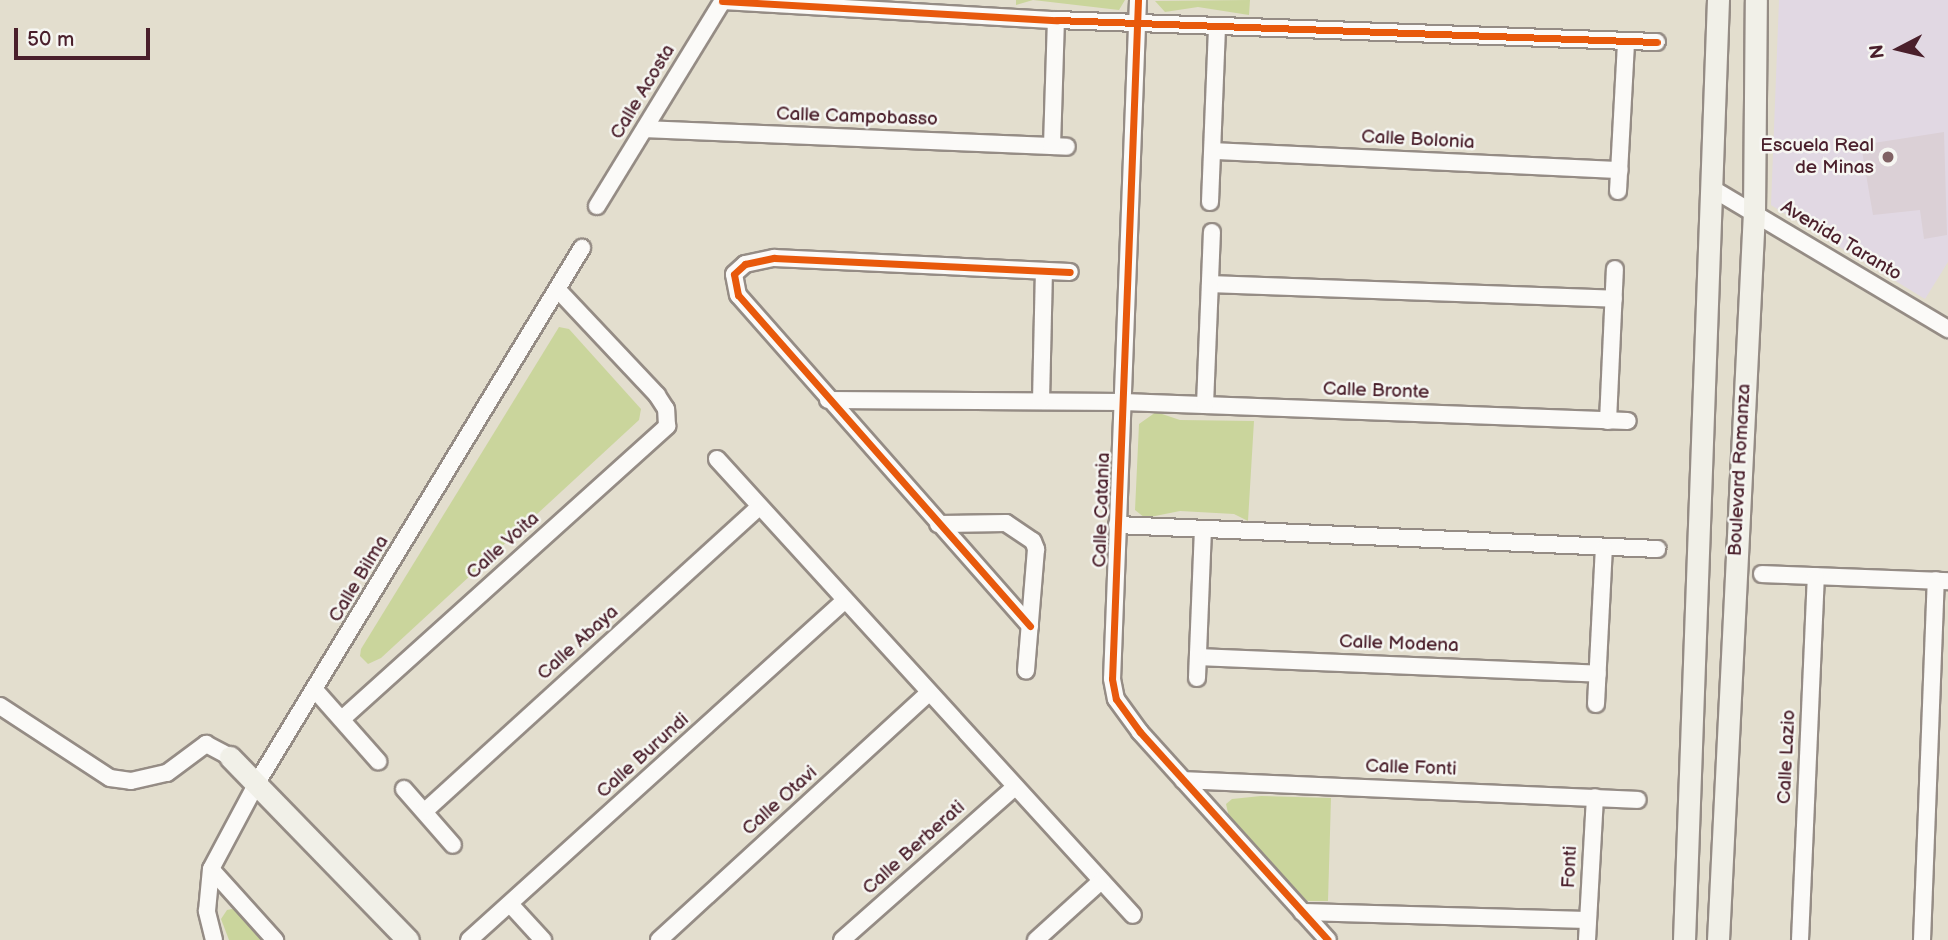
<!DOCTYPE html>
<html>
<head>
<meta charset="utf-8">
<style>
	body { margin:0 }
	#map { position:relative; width:1948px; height:940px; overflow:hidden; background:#e3dece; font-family:"Balsamiq Sans",sans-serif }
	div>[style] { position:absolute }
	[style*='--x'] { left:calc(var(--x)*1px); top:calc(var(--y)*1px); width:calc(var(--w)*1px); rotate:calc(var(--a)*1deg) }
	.built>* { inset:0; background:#e1d8e3 }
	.green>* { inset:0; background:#cad59c }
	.building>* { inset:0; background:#dbd0d6 }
	.roads { filter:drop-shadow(2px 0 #958c85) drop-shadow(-2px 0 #958c85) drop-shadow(0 2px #958c85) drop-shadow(0 -2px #958c85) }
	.street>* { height:16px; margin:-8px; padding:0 8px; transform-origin:8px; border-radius:8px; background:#fbfaf8 }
	.secondary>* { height:21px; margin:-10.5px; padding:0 10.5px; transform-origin:10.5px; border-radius:10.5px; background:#f1f0e8 }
	.cycleway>* { height:7px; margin:-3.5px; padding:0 3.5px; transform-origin:3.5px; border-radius:3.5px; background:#e8590c }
	.dots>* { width:19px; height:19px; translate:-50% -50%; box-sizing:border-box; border:4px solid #f6f6f2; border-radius:50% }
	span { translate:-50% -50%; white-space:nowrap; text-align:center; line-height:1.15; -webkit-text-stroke:5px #f6f6f2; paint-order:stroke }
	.street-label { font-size:19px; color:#4a1f2b }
	.poi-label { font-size:19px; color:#4a1f2b }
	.right { translate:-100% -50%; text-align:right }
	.north { position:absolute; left:1864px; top:14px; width:70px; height:70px; -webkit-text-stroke:5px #f6f6f2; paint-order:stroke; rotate:263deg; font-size:19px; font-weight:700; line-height:28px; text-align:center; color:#4a1f2b }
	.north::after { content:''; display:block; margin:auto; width:24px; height:32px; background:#4a1f2b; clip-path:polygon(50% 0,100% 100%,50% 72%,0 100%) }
	.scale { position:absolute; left:14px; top:28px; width:136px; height:32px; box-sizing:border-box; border:4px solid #4a1f2b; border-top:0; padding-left:9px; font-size:21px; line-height:24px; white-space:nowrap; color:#4a1f2b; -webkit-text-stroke:5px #f6f6f2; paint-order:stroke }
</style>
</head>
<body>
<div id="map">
	<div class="built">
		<div style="clip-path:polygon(1779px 0,1948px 0,1948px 262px,1925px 299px,1771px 205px)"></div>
	</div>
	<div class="green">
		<div style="clip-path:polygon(1016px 0,1125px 0,1119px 10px,1033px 0,1016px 5px)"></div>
		<div style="clip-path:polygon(1250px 0,1249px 15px,1198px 7px,1165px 12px,1155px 1px)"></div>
		<div style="clip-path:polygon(559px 327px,569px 329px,641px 409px,639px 420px,381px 658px,368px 664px,360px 656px,361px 649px)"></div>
		<div style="clip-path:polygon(1156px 412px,1180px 420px,1254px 421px,1248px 521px,1234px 514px,1180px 511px,1145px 518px,1135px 510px,1139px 424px)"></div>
		<div style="clip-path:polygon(1261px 796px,1331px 798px,1328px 901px,1307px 901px,1229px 817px,1226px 804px,1232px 799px)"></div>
		<div style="clip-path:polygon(237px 908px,267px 940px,229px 940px,221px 919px,227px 910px)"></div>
	</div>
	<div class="building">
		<div style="clip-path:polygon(1944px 132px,1947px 235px,1924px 239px,1920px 210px,1873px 215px,1861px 145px)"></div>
	</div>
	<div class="roads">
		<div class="street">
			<div style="--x:1138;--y:0;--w:679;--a:92.19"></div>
			<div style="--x:1112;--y:679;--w:20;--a:79"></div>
			<div style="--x:1116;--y:699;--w:41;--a:54"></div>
			<div style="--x:1140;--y:732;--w:280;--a:47.9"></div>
			<div style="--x:722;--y:1;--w:335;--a:3.3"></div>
			<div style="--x:1056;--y:20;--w:601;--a:2.1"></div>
			<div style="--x:645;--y:129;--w:422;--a:2.4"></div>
			<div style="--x:1052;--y:146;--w:126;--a:-88.2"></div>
			<div style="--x:1214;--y:151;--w:406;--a:2.7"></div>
			<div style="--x:1713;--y:189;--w:274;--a:30.8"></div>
			<div style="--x:1618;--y:191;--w:149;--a:-86.9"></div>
			<div style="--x:1210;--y:202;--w:176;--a:-87.7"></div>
			<div style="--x:597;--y:206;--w:241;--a:-58.5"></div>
			<div style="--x:1210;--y:284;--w:404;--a:2.1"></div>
			<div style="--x:828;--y:400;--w:295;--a:0.4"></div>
			<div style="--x:1123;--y:402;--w:505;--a:2.15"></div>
			<div style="--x:1041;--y:401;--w:130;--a:-88.7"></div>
			<div style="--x:1205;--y:405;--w:173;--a:-87.7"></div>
			<div style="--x:1608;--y:421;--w:152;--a:-87.4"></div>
			<div style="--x:717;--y:459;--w:617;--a:47.63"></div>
			<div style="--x:938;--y:524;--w:68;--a:-0.8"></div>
			<div style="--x:1006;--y:523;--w:32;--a:34"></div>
			<div style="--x:1033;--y:541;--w:9;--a:69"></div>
			<div style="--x:1036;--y:549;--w:122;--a:94.7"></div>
			<div style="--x:1117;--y:525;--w:541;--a:2.54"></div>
			<div style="--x:1762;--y:574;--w:186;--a:2.2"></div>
			<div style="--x:1030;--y:626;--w:441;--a:-131.4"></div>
			<div style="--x:738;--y:295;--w:21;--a:-101"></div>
			<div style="--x:734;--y:274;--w:15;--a:-42"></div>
			<div style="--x:745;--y:264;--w:30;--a:-12"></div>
			<div style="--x:774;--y:258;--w:296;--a:2.7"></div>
			<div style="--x:1199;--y:657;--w:399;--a:2.4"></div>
			<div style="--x:1197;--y:678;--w:148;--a:-87.7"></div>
			<div style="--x:316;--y:691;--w:94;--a:48.5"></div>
			<div style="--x:1596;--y:704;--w:156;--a:-87.1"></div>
			<div style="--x:0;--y:706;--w:131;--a:33.2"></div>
			<div style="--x:110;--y:778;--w:21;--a:8"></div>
			<div style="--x:131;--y:781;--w:37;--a:-13"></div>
			<div style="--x:167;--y:773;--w:49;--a:-36.6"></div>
			<div style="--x:206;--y:744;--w:27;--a:28"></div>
			<div style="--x:342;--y:719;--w:438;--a:-42"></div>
			<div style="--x:667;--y:426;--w:17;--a:-93"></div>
			<div style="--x:666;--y:409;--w:17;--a:-123"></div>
			<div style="--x:657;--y:395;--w:144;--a:-133.3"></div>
			<div style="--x:1183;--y:780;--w:455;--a:2.5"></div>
			<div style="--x:404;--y:789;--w:74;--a:48.8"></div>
			<div style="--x:425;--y:811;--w:452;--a:-42.3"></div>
			<div style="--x:211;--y:869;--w:96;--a:48"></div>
			<div style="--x:510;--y:904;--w:49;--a:47.5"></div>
			<div style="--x:1302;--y:912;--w:286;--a:1.6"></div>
			<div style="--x:214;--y:940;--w:30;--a:-104"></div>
			<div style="--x:207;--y:911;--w:42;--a:-84.6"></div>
			<div style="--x:211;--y:869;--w:100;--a:-61.9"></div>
			<div style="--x:258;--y:781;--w:624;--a:-58.71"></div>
			<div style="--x:469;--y:940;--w:506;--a:-42.11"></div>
			<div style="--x:659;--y:940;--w:366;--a:-42.5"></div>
			<div style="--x:842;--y:940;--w:230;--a:-41.5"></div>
			<div style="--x:1036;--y:940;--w:88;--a:-42.2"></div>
			<div style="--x:1587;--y:940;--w:143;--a:-86.8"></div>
			<div style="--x:1800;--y:940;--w:364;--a:-87.5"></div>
			<div style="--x:1922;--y:940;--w:360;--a:-87.8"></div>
		</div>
		<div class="secondary">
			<div style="--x:230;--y:757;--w:255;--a:45.8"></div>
			<div style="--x:1684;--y:940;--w:941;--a:-87.93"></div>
			<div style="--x:1718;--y:940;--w:728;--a:-87.17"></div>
			<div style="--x:1754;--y:213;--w:213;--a:-89.5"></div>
		</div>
	</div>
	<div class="cycleway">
		<div style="--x:1138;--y:0;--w:679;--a:92.19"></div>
		<div style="--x:1112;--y:679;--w:20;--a:79"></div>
		<div style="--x:1116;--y:699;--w:41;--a:54"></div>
		<div style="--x:1140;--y:732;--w:280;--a:47.9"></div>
		<div style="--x:722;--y:1;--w:335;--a:3.3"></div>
		<div style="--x:1056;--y:20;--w:601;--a:2.1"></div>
		<div style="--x:1030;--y:626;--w:441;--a:-131.4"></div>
		<div style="--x:738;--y:295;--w:21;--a:-101"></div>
		<div style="--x:734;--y:274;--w:15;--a:-42"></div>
		<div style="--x:745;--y:264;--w:30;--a:-12"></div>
		<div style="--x:774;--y:258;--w:296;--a:2.7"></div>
	</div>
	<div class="dots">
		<div style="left:1888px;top:157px;background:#806264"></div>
	</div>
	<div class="street-label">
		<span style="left:643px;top:92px;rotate:-59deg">Calle Acosta</span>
		<span style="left:857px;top:117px;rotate:2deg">Calle Campobasso</span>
		<span style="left:1418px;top:140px;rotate:3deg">Calle Bolonia</span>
		<span style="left:1841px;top:241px;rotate:31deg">Avenida Taranto</span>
		<span style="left:1376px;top:391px;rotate:2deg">Calle Bronte</span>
		<span style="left:1740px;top:470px;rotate:-87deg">Boulevard Romanza</span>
		<span style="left:1102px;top:510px;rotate:-88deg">Calle Catania</span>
		<span style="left:503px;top:546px;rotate:-42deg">Calle Voita</span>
		<span style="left:359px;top:579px;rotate:-59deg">Calle Bilma</span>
		<span style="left:578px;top:643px;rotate:-42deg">Calle Abaya</span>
		<span style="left:1399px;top:644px;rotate:2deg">Calle Modena</span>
		<span style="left:643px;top:756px;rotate:-42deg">Calle Burundi</span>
		<span style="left:1787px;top:757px;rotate:-87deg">Calle Lazio</span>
		<span style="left:1411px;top:768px;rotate:2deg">Calle Fonti</span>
		<span style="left:780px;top:801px;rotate:-42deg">Calle Otavi</span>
		<span style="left:914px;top:848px;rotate:-42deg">Calle Berberati</span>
		<span style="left:1570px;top:867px;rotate:-87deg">Fonti</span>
	</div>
	<div class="poi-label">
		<span class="right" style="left:1874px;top:157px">Escuela Real<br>de Minas</span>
	</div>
	<div class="north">N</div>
	<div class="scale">50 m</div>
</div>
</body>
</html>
